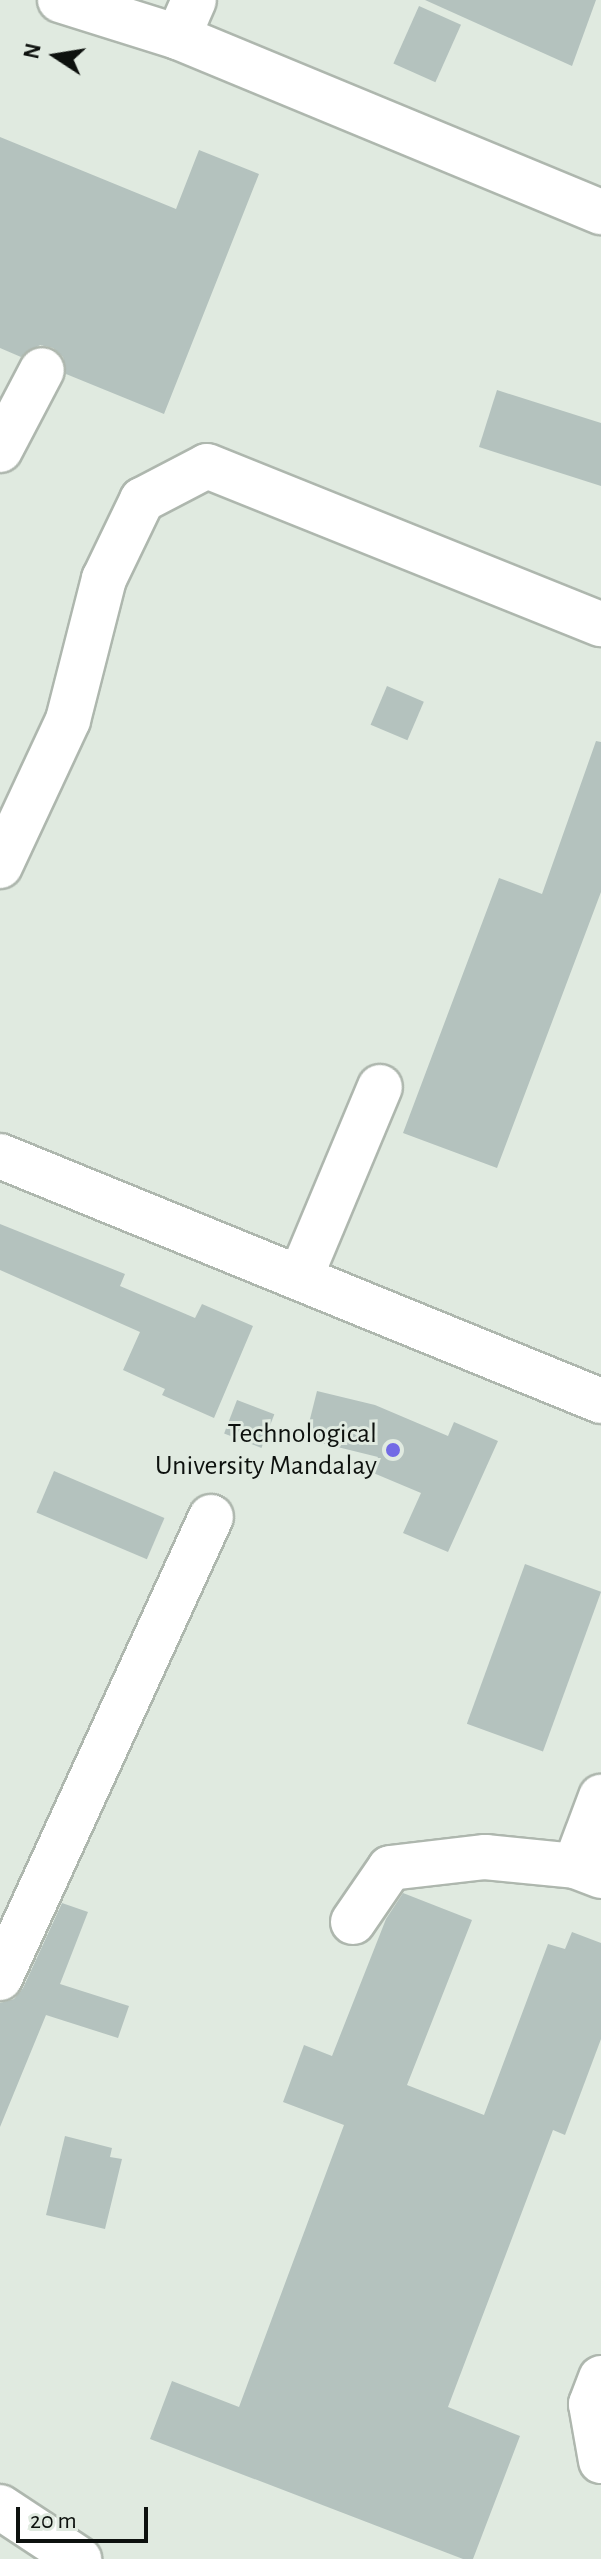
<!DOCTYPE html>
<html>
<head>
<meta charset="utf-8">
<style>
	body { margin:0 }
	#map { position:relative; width:601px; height:2559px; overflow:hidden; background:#e0eae0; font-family:"Alegreya Sans",sans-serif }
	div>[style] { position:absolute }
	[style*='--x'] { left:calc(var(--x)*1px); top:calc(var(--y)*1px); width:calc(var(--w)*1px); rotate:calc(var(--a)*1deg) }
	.building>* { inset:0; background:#b4c2be; transform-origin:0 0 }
	.roads { filter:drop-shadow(2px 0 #aeb7ae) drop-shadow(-2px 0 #aeb7ae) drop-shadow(0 2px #aeb7ae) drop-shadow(0 -2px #aeb7ae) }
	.minor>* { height:44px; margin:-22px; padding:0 22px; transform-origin:22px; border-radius:22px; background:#fff }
	.dots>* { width:22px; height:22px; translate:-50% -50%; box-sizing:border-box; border:4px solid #e0eae0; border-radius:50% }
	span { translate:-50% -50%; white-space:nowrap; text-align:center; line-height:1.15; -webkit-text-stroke:6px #e0eae0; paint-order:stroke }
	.poi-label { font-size:28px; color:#0d110e }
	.right { translate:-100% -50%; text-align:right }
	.north { position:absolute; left:16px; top:16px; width:80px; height:80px; -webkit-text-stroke:6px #e0eae0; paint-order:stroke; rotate:282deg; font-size:22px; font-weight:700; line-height:32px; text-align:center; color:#0d110e }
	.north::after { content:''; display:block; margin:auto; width:28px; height:36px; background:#0d110e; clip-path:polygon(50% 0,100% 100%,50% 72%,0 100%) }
	.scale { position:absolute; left:16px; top:2507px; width:132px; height:36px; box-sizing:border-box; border:4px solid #0d110e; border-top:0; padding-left:10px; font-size:24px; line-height:28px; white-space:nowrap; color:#0d110e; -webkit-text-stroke:6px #e0eae0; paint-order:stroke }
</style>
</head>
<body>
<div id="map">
	<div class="building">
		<div style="clip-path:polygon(425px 0,596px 0,572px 66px)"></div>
		<div style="left:419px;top:6px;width:46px;height:63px;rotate:24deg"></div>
		<div style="clip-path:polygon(0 137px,176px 209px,199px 150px,259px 174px,164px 414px,66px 374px,63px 357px,53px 348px,40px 345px,21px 357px,0 348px)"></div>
		<div style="clip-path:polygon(497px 390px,601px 423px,601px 486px,479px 447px)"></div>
		<div style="left:387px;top:686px;width:40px;height:42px;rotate:23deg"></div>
		<div style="clip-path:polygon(596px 741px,601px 742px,601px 892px,497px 1168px,403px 1133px,499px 878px,542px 894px)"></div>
		<div style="clip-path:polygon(0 1224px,125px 1274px,120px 1286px,195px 1318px,202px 1304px,253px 1326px,214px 1418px,162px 1395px,165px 1389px,123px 1370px,140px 1332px,0 1270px)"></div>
		<div style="clip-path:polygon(317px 1391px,375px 1405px,448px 1436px,454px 1422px,498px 1441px,448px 1552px,403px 1533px,421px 1493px,371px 1472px,378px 1457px,305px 1439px)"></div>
		<div style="left:237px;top:1400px;width:40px;height:36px;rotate:21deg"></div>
		<div style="left:54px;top:1471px;width:120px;height:45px;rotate:23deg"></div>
		<div style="left:525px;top:1564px;width:81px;height:170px;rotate:20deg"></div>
		<div style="clip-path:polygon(403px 1893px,472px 1920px,407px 2085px,484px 2115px,548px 1944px,565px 1949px,572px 1932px,601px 1943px,601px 2039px,565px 2135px,553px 2130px,448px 2407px,520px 2436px,473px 2559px,463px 2559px,150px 2439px,172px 2381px,239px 2407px,344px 2125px,283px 2102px,304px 2045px,332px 2056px,386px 1919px)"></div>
		<div style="clip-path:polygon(62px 1903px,88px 1912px,60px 1984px,129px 2006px,118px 2038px,46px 2015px,0 2127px,0 2003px,14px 1999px,23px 1988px)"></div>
		<div style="clip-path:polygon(65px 2136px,112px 2148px,110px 2157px,122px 2159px,105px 2229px,46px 2215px)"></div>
	</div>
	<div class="roads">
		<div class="minor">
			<div style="--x:60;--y:0;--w:124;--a:17.4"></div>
			<div style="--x:178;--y:37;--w:458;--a:22.5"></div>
			<div style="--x:178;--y:37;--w:40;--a:-66.6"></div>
			<div style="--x:0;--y:450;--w:90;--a:-62.3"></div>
			<div style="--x:0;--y:866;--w:161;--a:-65"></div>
			<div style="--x:68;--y:720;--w:146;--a:-75.7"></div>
			<div style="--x:104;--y:579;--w:88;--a:-64.3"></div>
			<div style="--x:142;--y:500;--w:73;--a:-27.6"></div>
			<div style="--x:207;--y:466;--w:424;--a:21.9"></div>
			<div style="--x:0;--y:1156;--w:649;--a:22.18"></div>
			<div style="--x:300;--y:1278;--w:207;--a:-67.3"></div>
			<div style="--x:575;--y:1866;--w:74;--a:-69.4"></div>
			<div style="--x:353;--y:1922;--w:65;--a:-55.6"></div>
			<div style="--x:390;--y:1868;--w:96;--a:-6.6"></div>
			<div style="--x:485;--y:1857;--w:90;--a:5.7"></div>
			<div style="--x:575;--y:1866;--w:28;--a:21"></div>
			<div style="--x:0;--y:1978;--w:507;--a:-65.41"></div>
			<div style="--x:601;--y:2378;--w:28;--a:111"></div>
			<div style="--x:591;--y:2404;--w:58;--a:80"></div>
			<div style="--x:0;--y:2507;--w:95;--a:33.4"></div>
		</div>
	</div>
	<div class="dots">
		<div style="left:393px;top:1450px;background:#726ae5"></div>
	</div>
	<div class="poi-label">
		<span class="right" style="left:377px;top:1450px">Technological<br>University Mandalay</span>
	</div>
	<div class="north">N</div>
	<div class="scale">20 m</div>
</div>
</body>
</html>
